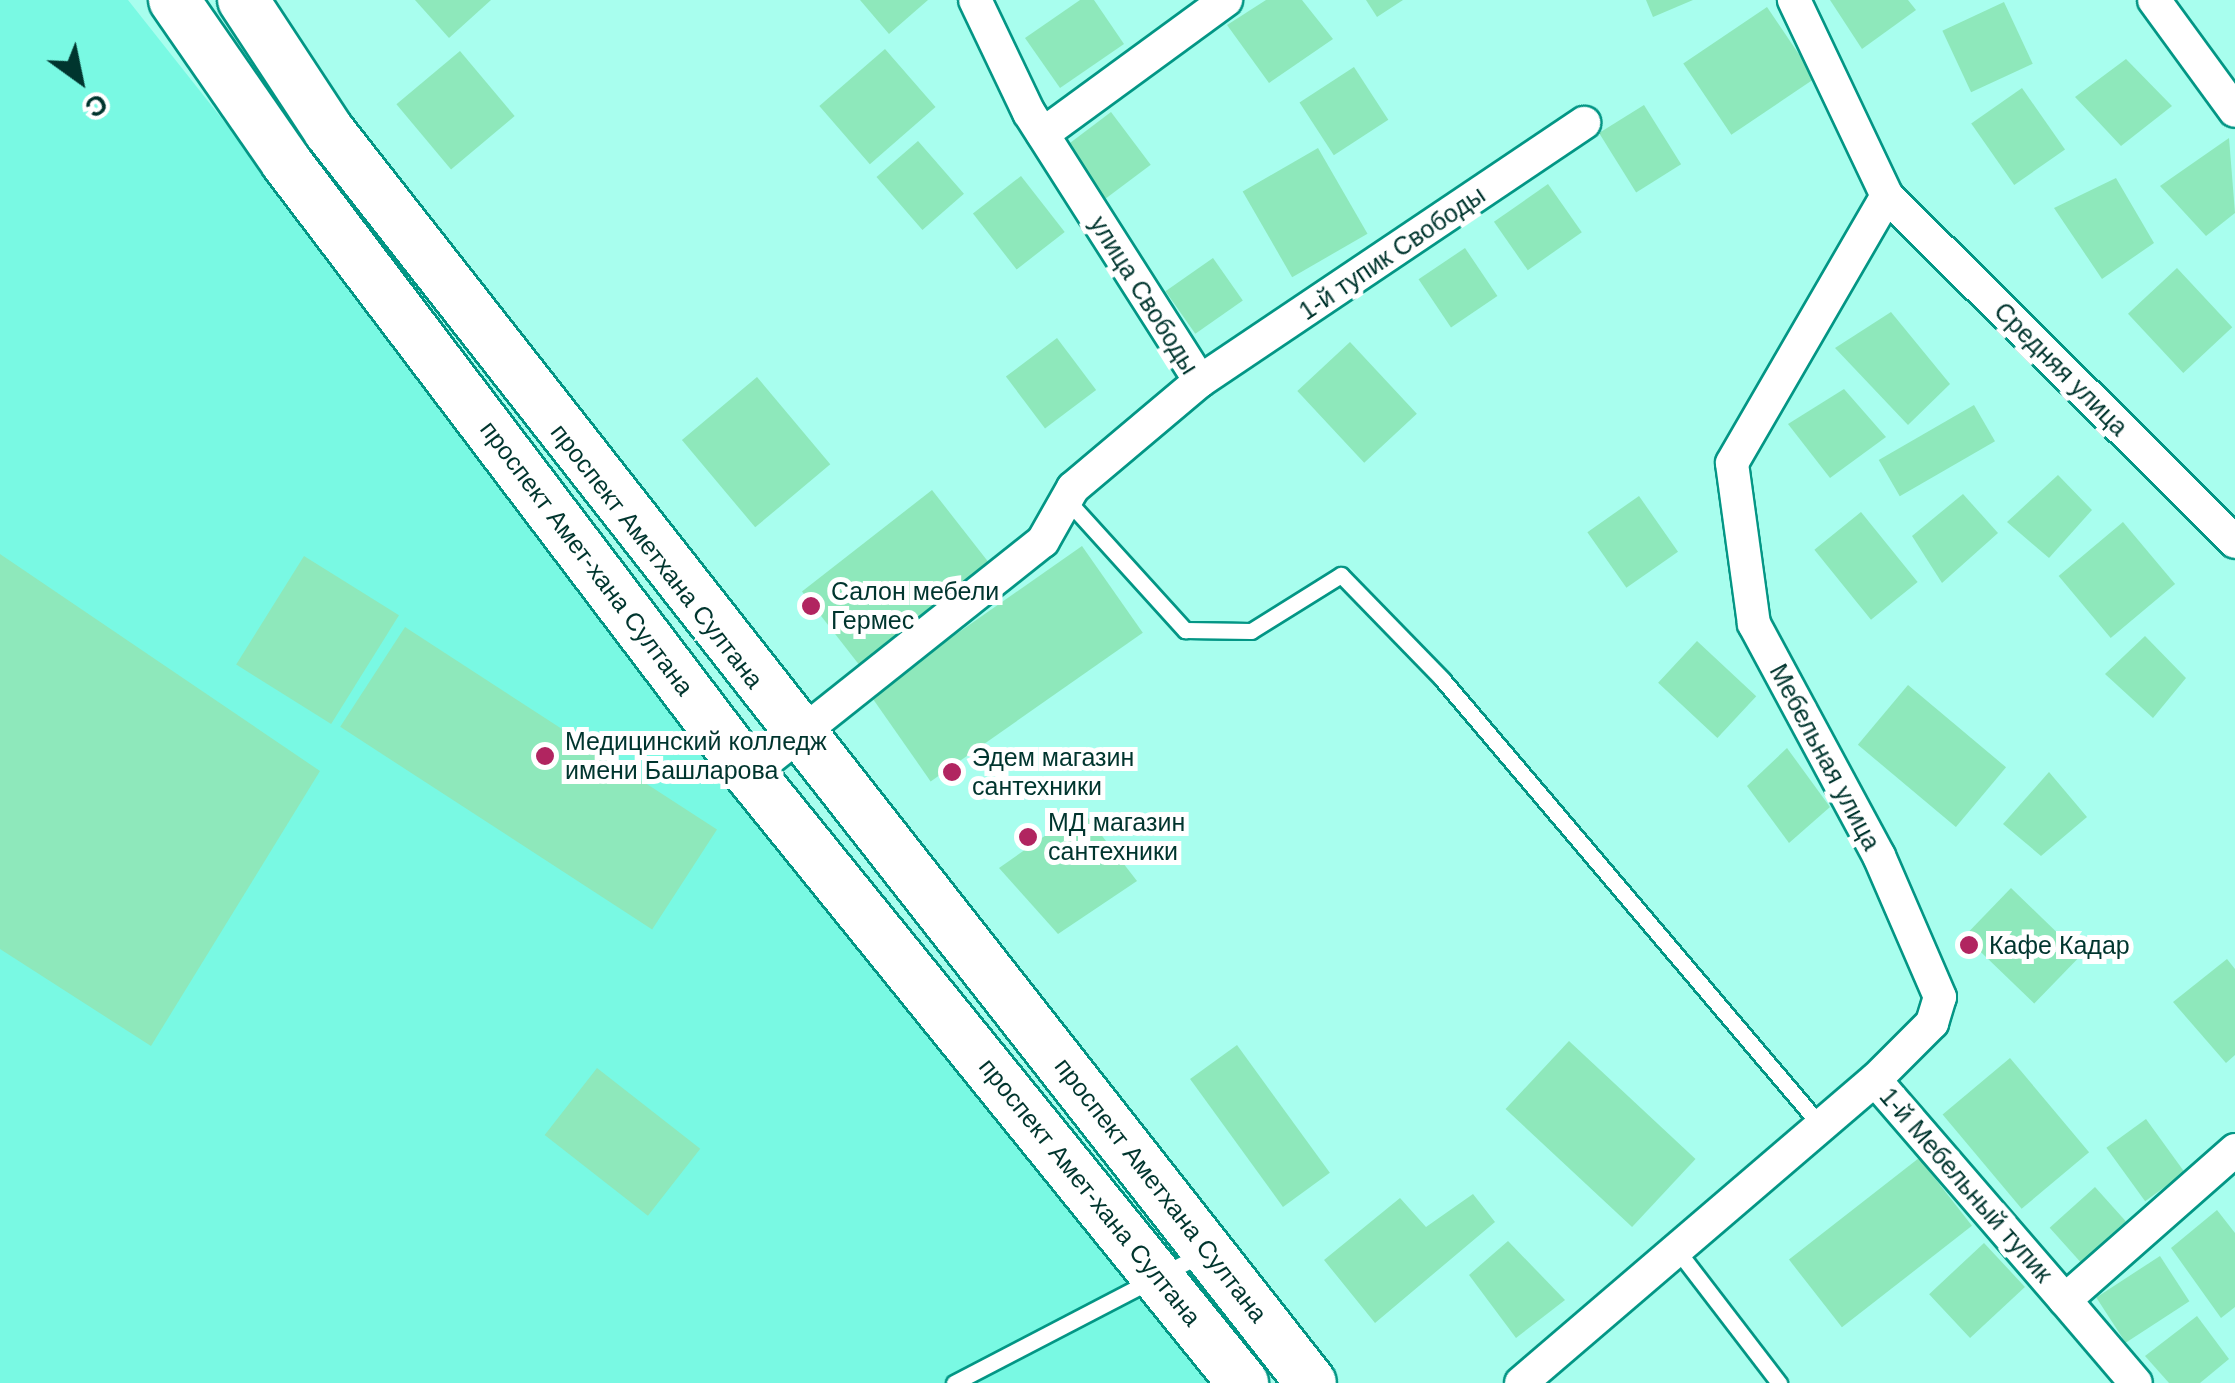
<!DOCTYPE html>
<html>
<head>
<meta charset="utf-8">
<style>
	body { margin:0 }
	#map { position:relative; width:2235px; height:1383px; overflow:hidden; background:#a8feee; font-family:Helvetica,sans-serif }
	div>[style] { position:absolute }
	[style*='--x'] { left:calc(var(--x)*1px); top:calc(var(--y)*1px); width:calc(var(--w)*1px); rotate:calc(var(--a)*1deg) }
	.built>* { inset:0; background:#79f9e3 }
	.building>* { inset:0; background:#8ee8bb; transform-origin:0 0 }
	.roads { filter:drop-shadow(2px 0 #039685) drop-shadow(-2px 0 #039685) drop-shadow(0 2px #039685) drop-shadow(0 -2px #039685) }
	.lane>* { height:15px; margin:-7.5px; padding:0 7.5px; transform-origin:7.5px; border-radius:7.5px; background:#fff }
	.street>* { height:32px; margin:-16px; padding:0 16px; transform-origin:16px; border-radius:16px; background:#fff }
	.primary>* { height:50px; margin:-25px; padding:0 25px; transform-origin:25px; border-radius:25px; background:#fff }
	.dots>* { width:28px; height:28px; translate:-50% -50%; box-sizing:border-box; border:5px solid #fff; border-radius:50% }
	span { translate:-50% -50%; white-space:nowrap; text-align:center; line-height:1.15; -webkit-text-stroke:10px #fff; paint-order:stroke }
	.street-label { font-size:25px; color:#00352e }
	.poi-label { font-size:25px; color:#00352e }
	.left { translate:0 -50%; text-align:left }
	.north { position:absolute; left:30px; top:30px; width:100px; height:100px; -webkit-text-stroke:8px #fff; paint-order:stroke; rotate:147deg; font-size:28px; font-weight:700; line-height:40px; text-align:center; color:#00352e }
	.north::after { content:''; display:block; margin:auto; width:35px; height:45px; background:#00352e; clip-path:polygon(50% 0,100% 100%,50% 72%,0 100%) }
</style>
</head>
<body>
<div id="map">
	<div class="built">
		<div style="clip-path:polygon(0 0,128px 0,1222px 1383px,0 1383px)"></div>
	</div>
	<div class="building">
		<div style="clip-path:polygon(415px 0,491px 0,449px 38px)"></div>
		<div style="clip-path:polygon(860px 0,928px 0,889px 34px)"></div>
		<div style="clip-path:polygon(1080px 0,1094px 0,1124px 44px,1060px 88px,1025px 38px)"></div>
		<div style="clip-path:polygon(1266px 0,1302px 0,1333px 39px,1269px 83px,1227px 25px)"></div>
		<div style="clip-path:polygon(1366px 0,1403px 0,1377px 17px)"></div>
		<div style="clip-path:polygon(1646px 0,1693px 0,1653px 17px)"></div>
		<div style="clip-path:polygon(1830px 0,1908px 0,1916px 10px,1862px 49px)"></div>
		<div style="left:2004px;top:2px;width:68px;height:68px;rotate:65deg"></div>
		<div style="left:1767px;top:7px;width:86px;height:101px;rotate:56deg"></div>
		<div style="left:885px;top:49px;width:77px;height:87px;rotate:49deg"></div>
		<div style="left:460px;top:51px;width:85px;height:83px;rotate:50deg"></div>
		<div style="clip-path:polygon(2126px 59px,2172px 106px,2121px 146px,2075px 97px)"></div>
		<div style="left:1354px;top:67px;width:63px;height:65px;rotate:57deg"></div>
		<div style="left:2022px;top:88px;width:75px;height:62px;rotate:55deg"></div>
		<div style="left:1644px;top:105px;width:70px;height:53px;rotate:58deg"></div>
		<div style="left:1111px;top:112px;width:66px;height:58px;rotate:53deg"></div>
		<div style="clip-path:polygon(2229px 138px,2235px 213px,2206px 236px,2160px 186px)"></div>
		<div style="left:918px;top:141px;width:70px;height:55px;rotate:49deg"></div>
		<div style="left:1318px;top:148px;width:99px;height:87px;rotate:60deg"></div>
		<div style="left:1021px;top:176px;width:71px;height:61px;rotate:52deg"></div>
		<div style="clip-path:polygon(2116px 178px,2154px 243px,2102px 279px,2054px 208px)"></div>
		<div style="left:1548px;top:184px;width:59px;height:66px;rotate:55deg"></div>
		<div style="left:1465px;top:248px;width:58px;height:56px;rotate:56deg"></div>
		<div style="left:1213px;top:258px;width:52px;height:58px;rotate:55deg"></div>
		<div style="left:2177px;top:268px;width:81px;height:67px;rotate:47deg"></div>
		<div style="clip-path:polygon(1891px 312px,1950px 384px,1908px 425px,1835px 348px)"></div>
		<div style="left:1057px;top:338px;width:65px;height:64px;rotate:53deg"></div>
		<div style="left:1350px;top:342px;width:98px;height:72px;rotate:47deg"></div>
		<div style="left:757px;top:377px;width:114px;height:98px;rotate:50deg"></div>
		<div style="clip-path:polygon(1844px 389px,1886px 437px,1830px 478px,1788px 424px)"></div>
		<div style="left:1974px;top:405px;width:42px;height:110px;rotate:60deg"></div>
		<div style="clip-path:polygon(2058px 475px,2092px 510px,2049px 558px,2007px 522px)"></div>
		<div style="left:932px;top:490px;width:95px;height:165px;rotate:52deg"></div>
		<div style="clip-path:polygon(1963px 494px,1998px 533px,1942px 583px,1912px 536px)"></div>
		<div style="left:1639px;top:496px;width:68px;height:63px;rotate:55deg"></div>
		<div style="left:1861px;top:512px;width:90px;height:60px;rotate:51deg"></div>
		<div style="left:2123px;top:522px;width:81px;height:84px;rotate:50deg"></div>
		<div style="left:1082px;top:546px;width:106px;height:259px;rotate:55deg"></div>
		<div style="clip-path:polygon(0 554px,320px 771px,151px 1046px,0 949px)"></div>
		<div style="left:304px;top:556px;width:112px;height:128px;rotate:32deg"></div>
		<div style="left:405px;top:627px;width:372px;height:119px;rotate:33deg"></div>
		<div style="clip-path:polygon(2145px 636px,2186px 678px,2153px 718px,2105px 674px)"></div>
		<div style="left:1697px;top:641px;width:81px;height:57px;rotate:43deg"></div>
		<div style="left:1908px;top:685px;width:128px;height:78px;rotate:40deg"></div>
		<div style="clip-path:polygon(1787px 748px,1830px 807px,1789px 843px,1747px 786px)"></div>
		<div style="clip-path:polygon(2049px 772px,2087px 817px,2041px 856px,2003px 824px)"></div>
		<div style="clip-path:polygon(1082px 810px,1137px 881px,1058px 934px,999px 868px)"></div>
		<div style="left:2011px;top:888px;width:97px;height:67px;rotate:44deg"></div>
		<div style="clip-path:polygon(2227px 959px,2235px 969px,2235px 1055px,2226px 1063px,2173px 1002px)"></div>
		<div style="left:1569px;top:1041px;width:173px;height:93px;rotate:43deg"></div>
		<div style="left:1237px;top:1045px;width:158px;height:58px;rotate:54deg"></div>
		<div style="left:2010px;top:1058px;width:123px;height:88px;rotate:50deg"></div>
		<div style="left:597px;top:1068px;width:131px;height:85px;rotate:38deg"></div>
		<div style="left:2146px;top:1119px;width:66px;height:49px;rotate:54deg"></div>
		<div style="left:1919px;top:1158px;width:86px;height:165px;rotate:52deg"></div>
		<div style="left:2095px;top:1187px;width:46px;height:61px;rotate:48deg"></div>
		<div style="clip-path:polygon(1473px 1194px,1495px 1222px,1375px 1323px,1324px 1260px,1400px 1198px,1426px 1227px)"></div>
		<div style="clip-path:polygon(2217px 1210px,2235px 1233px,2235px 1307px,2221px 1318px,2171px 1248px)"></div>
		<div style="clip-path:polygon(1508px 1241px,1565px 1300px,1516px 1338px,1469px 1275px)"></div>
		<div style="left:1984px;top:1243px;width:60px;height:75px;rotate:47deg"></div>
		<div style="left:2160px;top:1256px;width:54px;height:76px;rotate:57deg"></div>
		<div style="clip-path:polygon(2197px 1316px,2229px 1359px,2200px 1383px,2169px 1383px,2145px 1356px)"></div>
	</div>
	<div class="roads">
		<div class="lane">
			<div style="--x:1067;--y:500;--w:176;--a:47.8"></div>
			<div style="--x:1185;--y:630;--w:66;--a:0.9"></div>
			<div style="--x:1251;--y:631;--w:106;--a:-31.9"></div>
			<div style="--x:1341;--y:575;--w:145;--a:45.8"></div>
			<div style="--x:1442;--y:679;--w:586;--a:49.71"></div>
			<div style="--x:1677;--y:1250;--w:168;--a:52.5"></div>
			<div style="--x:954;--y:1383;--w:280;--a:-27.5"></div>
		</div>
		<div class="street">
			<div style="--x:2154;--y:0;--w:137;--a:53.9"></div>
			<div style="--x:1043;--y:134;--w:227;--a:-36.2"></div>
			<div style="--x:1887;--y:196;--w:491;--a:44.8"></div>
			<div style="--x:1200;--y:381;--w:463;--a:-33.9"></div>
			<div style="--x:750;--y:774;--w:374;--a:-38.5"></div>
			<div style="--x:1043;--y:541;--w:61;--a:-60.5"></div>
			<div style="--x:1073;--y:488;--w:166;--a:-40.1"></div>
			<div style="--x:1200;--y:381;--w:318;--a:-122.5"></div>
			<div style="--x:1029;--y:113;--w:125;--a:-115.5"></div>
			<div style="--x:1875;--y:1080;--w:291;--a:49.2"></div>
			<div style="--x:2065;--y:1300;--w:227;--a:-41.4"></div>
			<div style="--x:2065;--y:1300;--w:109;--a:49.5"></div>
			<div style="--x:1521;--y:1383;--w:466;--a:-40.6"></div>
			<div style="--x:1875;--y:1080;--w:81;--a:-45"></div>
			<div style="--x:1932;--y:1023;--w:27;--a:-73"></div>
			<div style="--x:1940;--y:997;--w:154;--a:-113.4"></div>
			<div style="--x:1879;--y:856;--w:264;--a:-118.3"></div>
			<div style="--x:1754;--y:624;--w:162;--a:-97.8"></div>
			<div style="--x:1732;--y:463;--w:309;--a:-59.9"></div>
			<div style="--x:1887;--y:196;--w:217;--a:-115.4"></div>
		</div>
		<div class="primary">
			<div style="--x:174;--y:0;--w:197;--a:55.3"></div>
			<div style="--x:286;--y:162;--w:768;--a:52.83"></div>
			<div style="--x:750;--y:774;--w:784;--a:51.01"></div>
			<div style="--x:243;--y:0;--w:157;--a:56.7"></div>
			<div style="--x:329;--y:131;--w:1591;--a:51.89"></div>
		</div>
	</div>
	<div class="dots">
		<div style="left:811px;top:606px;background:#b12560"></div>
		<div style="left:545px;top:756px;background:#b12560"></div>
		<div style="left:952px;top:772px;background:#b12560"></div>
		<div style="left:1028px;top:837px;background:#b12560"></div>
		<div style="left:1969px;top:945px;background:#b12560"></div>
	</div>
	<div class="street-label">
		<span style="left:1392px;top:253px;rotate:-34deg">1-й тупик Свободы</span>
		<span style="left:1144px;top:295px;rotate:58deg">улица Свободы</span>
		<span style="left:2061px;top:369px;rotate:45deg">Средняя улица</span>
		<span style="left:657px;top:556px;rotate:52deg">проспект Аметхана Султана</span>
		<span style="left:587px;top:558px;rotate:53deg">проспект Амет-хана Султана</span>
		<span style="left:1825px;top:757px;rotate:62deg">Мебельная улица</span>
		<span style="left:1966px;top:1185px;rotate:49deg">1-й Мебельный тупик</span>
		<span style="left:1161px;top:1190px;rotate:52deg">проспект Аметхана Султана</span>
		<span style="left:1090px;top:1192px;rotate:51deg">проспект Амет-хана Султана</span>
	</div>
	<div class="poi-label">
		<span class="left" style="left:831px;top:606px">Салон мебели<br>Гермес</span>
		<span class="left" style="left:565px;top:756px">Медицинский колледж<br>имени Башларова</span>
		<span class="left" style="left:972px;top:772px">Эдем магазин<br>сантехники</span>
		<span class="left" style="left:1048px;top:837px">МД магазин<br>сантехники</span>
		<span class="left" style="left:1989px;top:945px">Кафе Кадар</span>
	</div>
	<div class="north">С</div>
</div>
</body>
</html>
